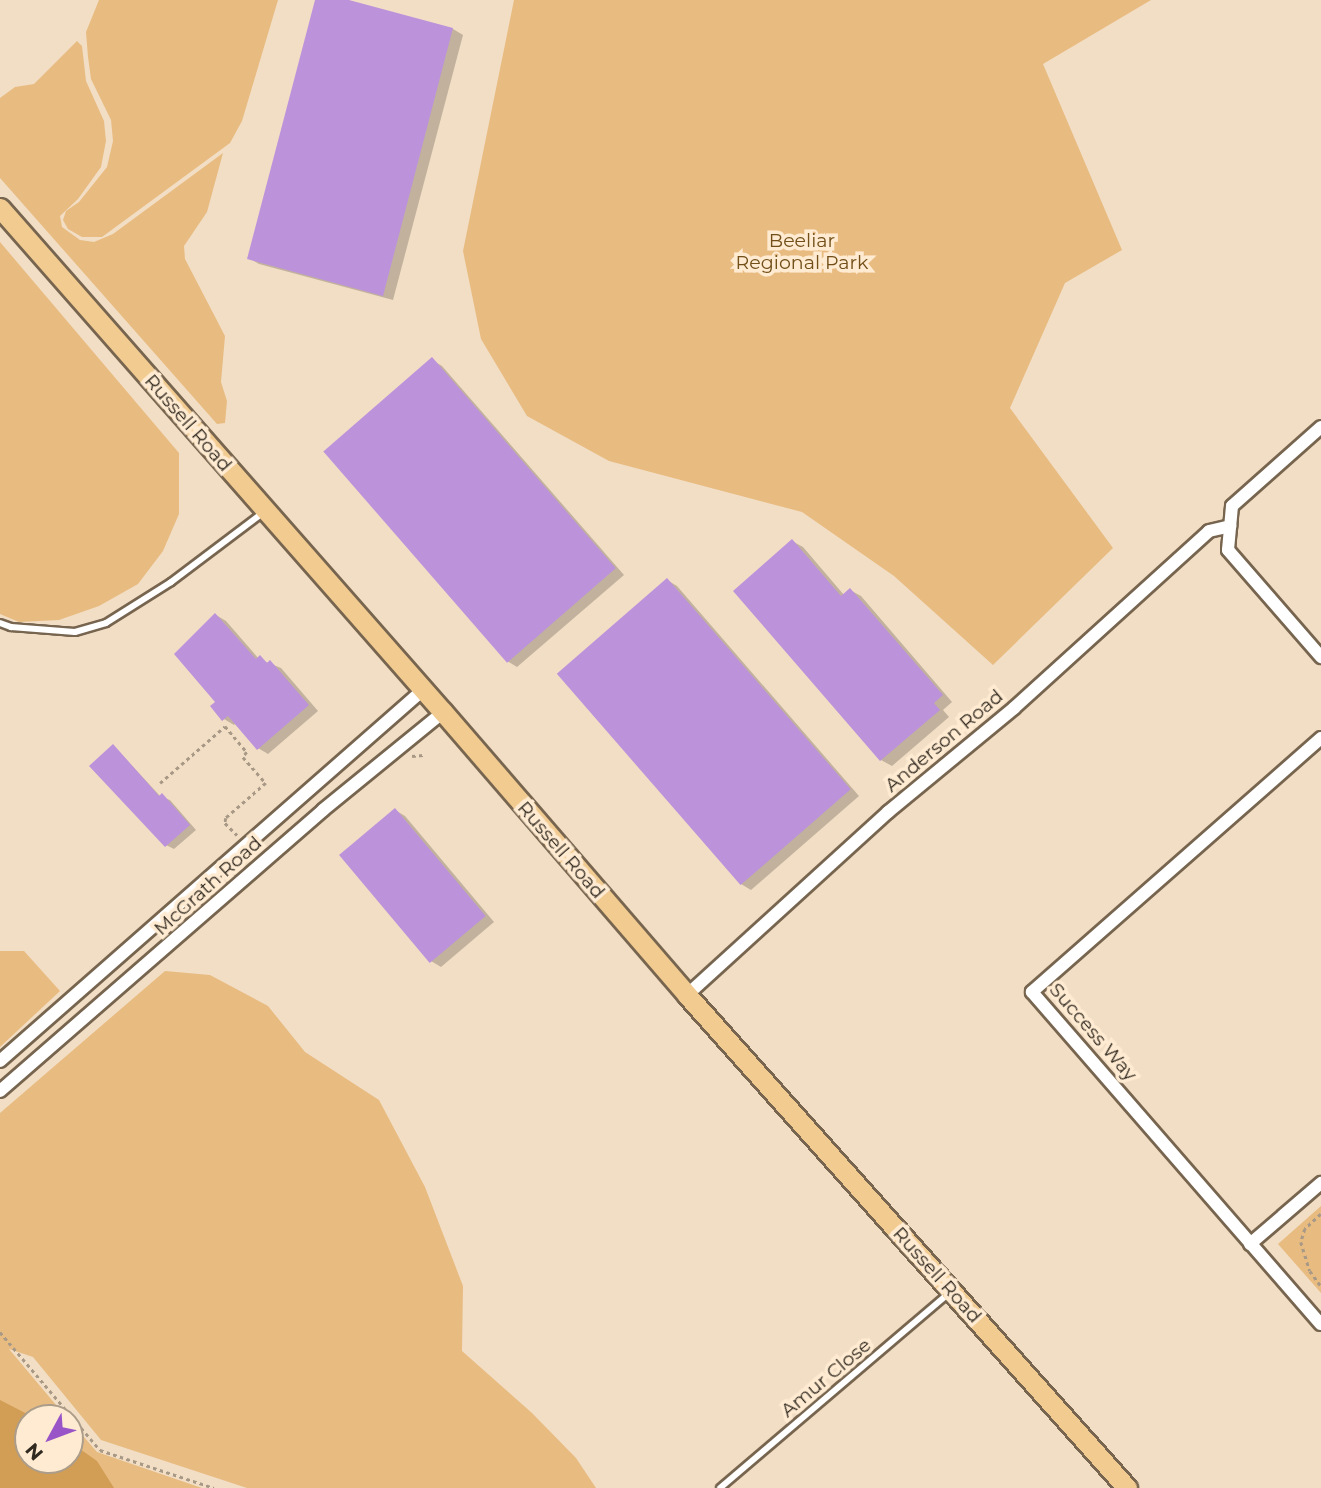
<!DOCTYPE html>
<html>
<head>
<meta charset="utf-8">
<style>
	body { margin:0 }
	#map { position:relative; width:1321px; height:1488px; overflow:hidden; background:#f2dec5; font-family:Montserrat,sans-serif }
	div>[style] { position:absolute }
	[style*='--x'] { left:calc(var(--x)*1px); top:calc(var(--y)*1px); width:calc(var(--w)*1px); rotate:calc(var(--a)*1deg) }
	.green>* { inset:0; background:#e8bb80 }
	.water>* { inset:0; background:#d29d55 }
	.shadow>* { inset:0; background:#0003 }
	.building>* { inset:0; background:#bc93db; transform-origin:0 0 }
	.path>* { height:2.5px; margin-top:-1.25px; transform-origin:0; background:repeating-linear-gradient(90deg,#a89986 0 3.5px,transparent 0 7px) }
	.roads { filter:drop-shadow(2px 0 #77654f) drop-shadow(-2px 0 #77654f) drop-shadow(0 2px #77654f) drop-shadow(0 -2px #77654f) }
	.service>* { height:6px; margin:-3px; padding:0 3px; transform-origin:3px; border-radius:3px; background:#fff }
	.minor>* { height:12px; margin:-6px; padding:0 6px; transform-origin:6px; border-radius:6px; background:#fff }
	.primary>* { height:19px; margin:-9.5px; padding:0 9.5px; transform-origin:9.5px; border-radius:9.5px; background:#f2cb91 }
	span { translate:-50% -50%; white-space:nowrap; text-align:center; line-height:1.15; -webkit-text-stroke:7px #ffebd2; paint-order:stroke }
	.park-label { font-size:19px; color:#724f18 }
	.street-label { font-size:19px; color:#30291f }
	.north { position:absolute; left:14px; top:1404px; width:70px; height:70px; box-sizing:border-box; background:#ffebd2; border:2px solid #ac9d8a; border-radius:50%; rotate:229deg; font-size:19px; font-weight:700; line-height:28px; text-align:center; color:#30291f }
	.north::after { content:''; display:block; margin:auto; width:24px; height:32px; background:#9954c8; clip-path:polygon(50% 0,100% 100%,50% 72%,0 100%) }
</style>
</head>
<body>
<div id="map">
	<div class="green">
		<div style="clip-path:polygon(99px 0,278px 0,242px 121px,230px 143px,102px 237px,82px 237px,68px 229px,63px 220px,66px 211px,79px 202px,107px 167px,113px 141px,111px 120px,91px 79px,88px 57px,86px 32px)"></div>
		<div style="clip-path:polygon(514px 0,1151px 0,1043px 64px,1122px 250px,1065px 283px,1010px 408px,1113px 548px,993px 665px,894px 576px,802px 512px,609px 461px,527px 416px,481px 339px,463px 251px)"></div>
		<div style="clip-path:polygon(77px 41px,82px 46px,86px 81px,104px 121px,106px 141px,101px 167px,78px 199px,60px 216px,62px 227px,80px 240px,94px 242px,113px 234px,223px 153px,207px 212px,184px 246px,185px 259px,225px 336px,221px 382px,227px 401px,225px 423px,217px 424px,0 178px,0 98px,15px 87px,34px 84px)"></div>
		<div style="clip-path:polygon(0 242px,179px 453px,179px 514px,163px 551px,138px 584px,99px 606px,59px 620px,19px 622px,0 614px)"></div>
		<div style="clip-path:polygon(0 951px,24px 951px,60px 991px,0 1047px)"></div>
		<div style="clip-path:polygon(165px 971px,210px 975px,268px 1006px,305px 1052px,379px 1100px,425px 1187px,463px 1286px,462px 1351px,532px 1413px,576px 1458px,596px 1488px,247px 1488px,101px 1440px,33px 1357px,9px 1349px,67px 1418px,28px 1418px,28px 1460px,70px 1460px,70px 1421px,97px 1452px,202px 1488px,0 1488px,0 1113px)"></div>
		<div style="clip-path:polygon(1321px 1206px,1321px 1293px,1278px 1244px)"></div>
	</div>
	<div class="water">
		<div style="clip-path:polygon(0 1400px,35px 1418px,28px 1418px,28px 1460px,70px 1460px,70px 1442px,97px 1461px,114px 1488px,0 1488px)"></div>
	</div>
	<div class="shadow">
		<div style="clip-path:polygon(317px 0,343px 0,453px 29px,463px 35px,393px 300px,259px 264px,249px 258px)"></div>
		<div style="clip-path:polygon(432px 360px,442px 366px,624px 575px,517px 667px,507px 661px)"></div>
		<div style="clip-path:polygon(792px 541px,803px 547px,844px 595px,850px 590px,861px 596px,952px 702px,943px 710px,949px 717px,892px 766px,881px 760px,735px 591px)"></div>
		<div style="clip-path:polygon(667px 580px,677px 586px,859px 796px,751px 890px,741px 884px)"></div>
		<div style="clip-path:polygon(216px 615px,226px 621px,259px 659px,281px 668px,318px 711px,268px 754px,258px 748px,236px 723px,234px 725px,224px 719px,218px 702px)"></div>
		<div style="clip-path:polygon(114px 746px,161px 797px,170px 800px,196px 830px,174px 849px,166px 845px)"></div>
		<div style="clip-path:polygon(395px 810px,405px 816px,494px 922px,441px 967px,431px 961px)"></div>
	</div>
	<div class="building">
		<div style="clip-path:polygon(315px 0,349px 0,453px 28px,383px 296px,247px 259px)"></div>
		<div style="left:432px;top:357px;width:280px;height:144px;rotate:49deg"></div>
		<div style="clip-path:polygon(792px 539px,841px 596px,850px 588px,943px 695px,934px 703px,940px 710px,880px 761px,733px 591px)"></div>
		<div style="left:667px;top:578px;width:280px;height:146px;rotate:49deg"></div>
		<div style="clip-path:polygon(215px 613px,256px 659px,260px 655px,267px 663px,270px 660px,309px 705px,257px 750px,228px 716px,222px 721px,210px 706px,215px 702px,174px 654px)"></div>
		<div style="clip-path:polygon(113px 744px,159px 796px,162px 793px,190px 825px,165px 847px,89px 766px)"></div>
		<div style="left:395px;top:808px;width:141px;height:73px;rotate:50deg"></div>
	</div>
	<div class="path">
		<div style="--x:412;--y:756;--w:11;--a:-5"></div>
		<div style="--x:160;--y:783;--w:86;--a:-41.2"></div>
		<div style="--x:225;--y:726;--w:34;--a:50"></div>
		<div style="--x:247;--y:752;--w:6;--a:129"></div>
		<div style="--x:243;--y:757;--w:35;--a:49"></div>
		<div style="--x:266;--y:783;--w:53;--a:138.8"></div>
		<div style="--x:226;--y:818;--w:5;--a:101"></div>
		<div style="--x:225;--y:823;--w:18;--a:45"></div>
		<div style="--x:1321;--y:1214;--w:22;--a:137"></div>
		<div style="--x:1305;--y:1229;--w:14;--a:107"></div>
		<div style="--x:1301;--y:1242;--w:30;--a:73"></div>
		<div style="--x:1310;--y:1271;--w:19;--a:54"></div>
		<div style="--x:0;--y:1332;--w:155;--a:49.7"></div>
		<div style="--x:100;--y:1450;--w:120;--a:18.4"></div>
	</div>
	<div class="roads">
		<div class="service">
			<div style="--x:0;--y:623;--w:12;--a:20"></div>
			<div style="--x:11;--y:627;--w:64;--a:4.5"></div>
			<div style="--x:75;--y:632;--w:32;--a:-16"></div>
			<div style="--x:106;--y:623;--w:77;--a:-32.2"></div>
			<div style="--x:171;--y:582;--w:116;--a:-37"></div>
			<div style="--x:720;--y:1488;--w:299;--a:-40.4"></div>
		</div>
		<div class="minor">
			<div style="--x:1321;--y:427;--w:119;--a:138.4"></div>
			<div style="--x:1232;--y:506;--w:44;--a:95.2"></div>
			<div style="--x:1228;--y:550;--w:142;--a:49"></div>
			<div style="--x:1321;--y:738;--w:385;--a:138.7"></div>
			<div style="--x:1032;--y:992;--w:440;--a:49"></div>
			<div style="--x:687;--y:995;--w:272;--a:-42.3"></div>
			<div style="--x:888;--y:812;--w:163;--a:-39.5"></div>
			<div style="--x:1014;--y:708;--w:263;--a:-42.2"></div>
			<div style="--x:1209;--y:531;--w:22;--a:-13"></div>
			<div style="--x:0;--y:1061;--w:564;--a:-41.26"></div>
			<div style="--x:0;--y:1091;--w:428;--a:-41"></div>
			<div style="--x:323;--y:810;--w:155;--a:-39.2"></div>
			<div style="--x:1250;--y:1244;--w:94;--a:-40.7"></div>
		</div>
		<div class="primary">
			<div style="--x:0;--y:208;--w:671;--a:48.69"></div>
			<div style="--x:443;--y:712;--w:374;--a:49.2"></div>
			<div style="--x:687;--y:995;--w:661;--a:48.25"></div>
		</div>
	</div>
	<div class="park-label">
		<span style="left:802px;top:252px">Beeliar<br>Regional Park</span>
	</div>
	<div class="street-label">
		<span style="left:188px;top:423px;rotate:49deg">Russell Road</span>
		<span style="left:944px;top:741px;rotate:-40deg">Anderson Road</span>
		<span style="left:561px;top:850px;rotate:49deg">Russell Road</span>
		<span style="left:208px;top:886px;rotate:-42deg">McGrath Road</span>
		<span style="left:1093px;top:1032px;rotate:49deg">Success Way</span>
		<span style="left:937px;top:1275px;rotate:48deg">Russell Road</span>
		<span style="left:826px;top:1378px;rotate:-40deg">Amur Close</span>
	</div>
	<div class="north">N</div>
</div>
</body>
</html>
